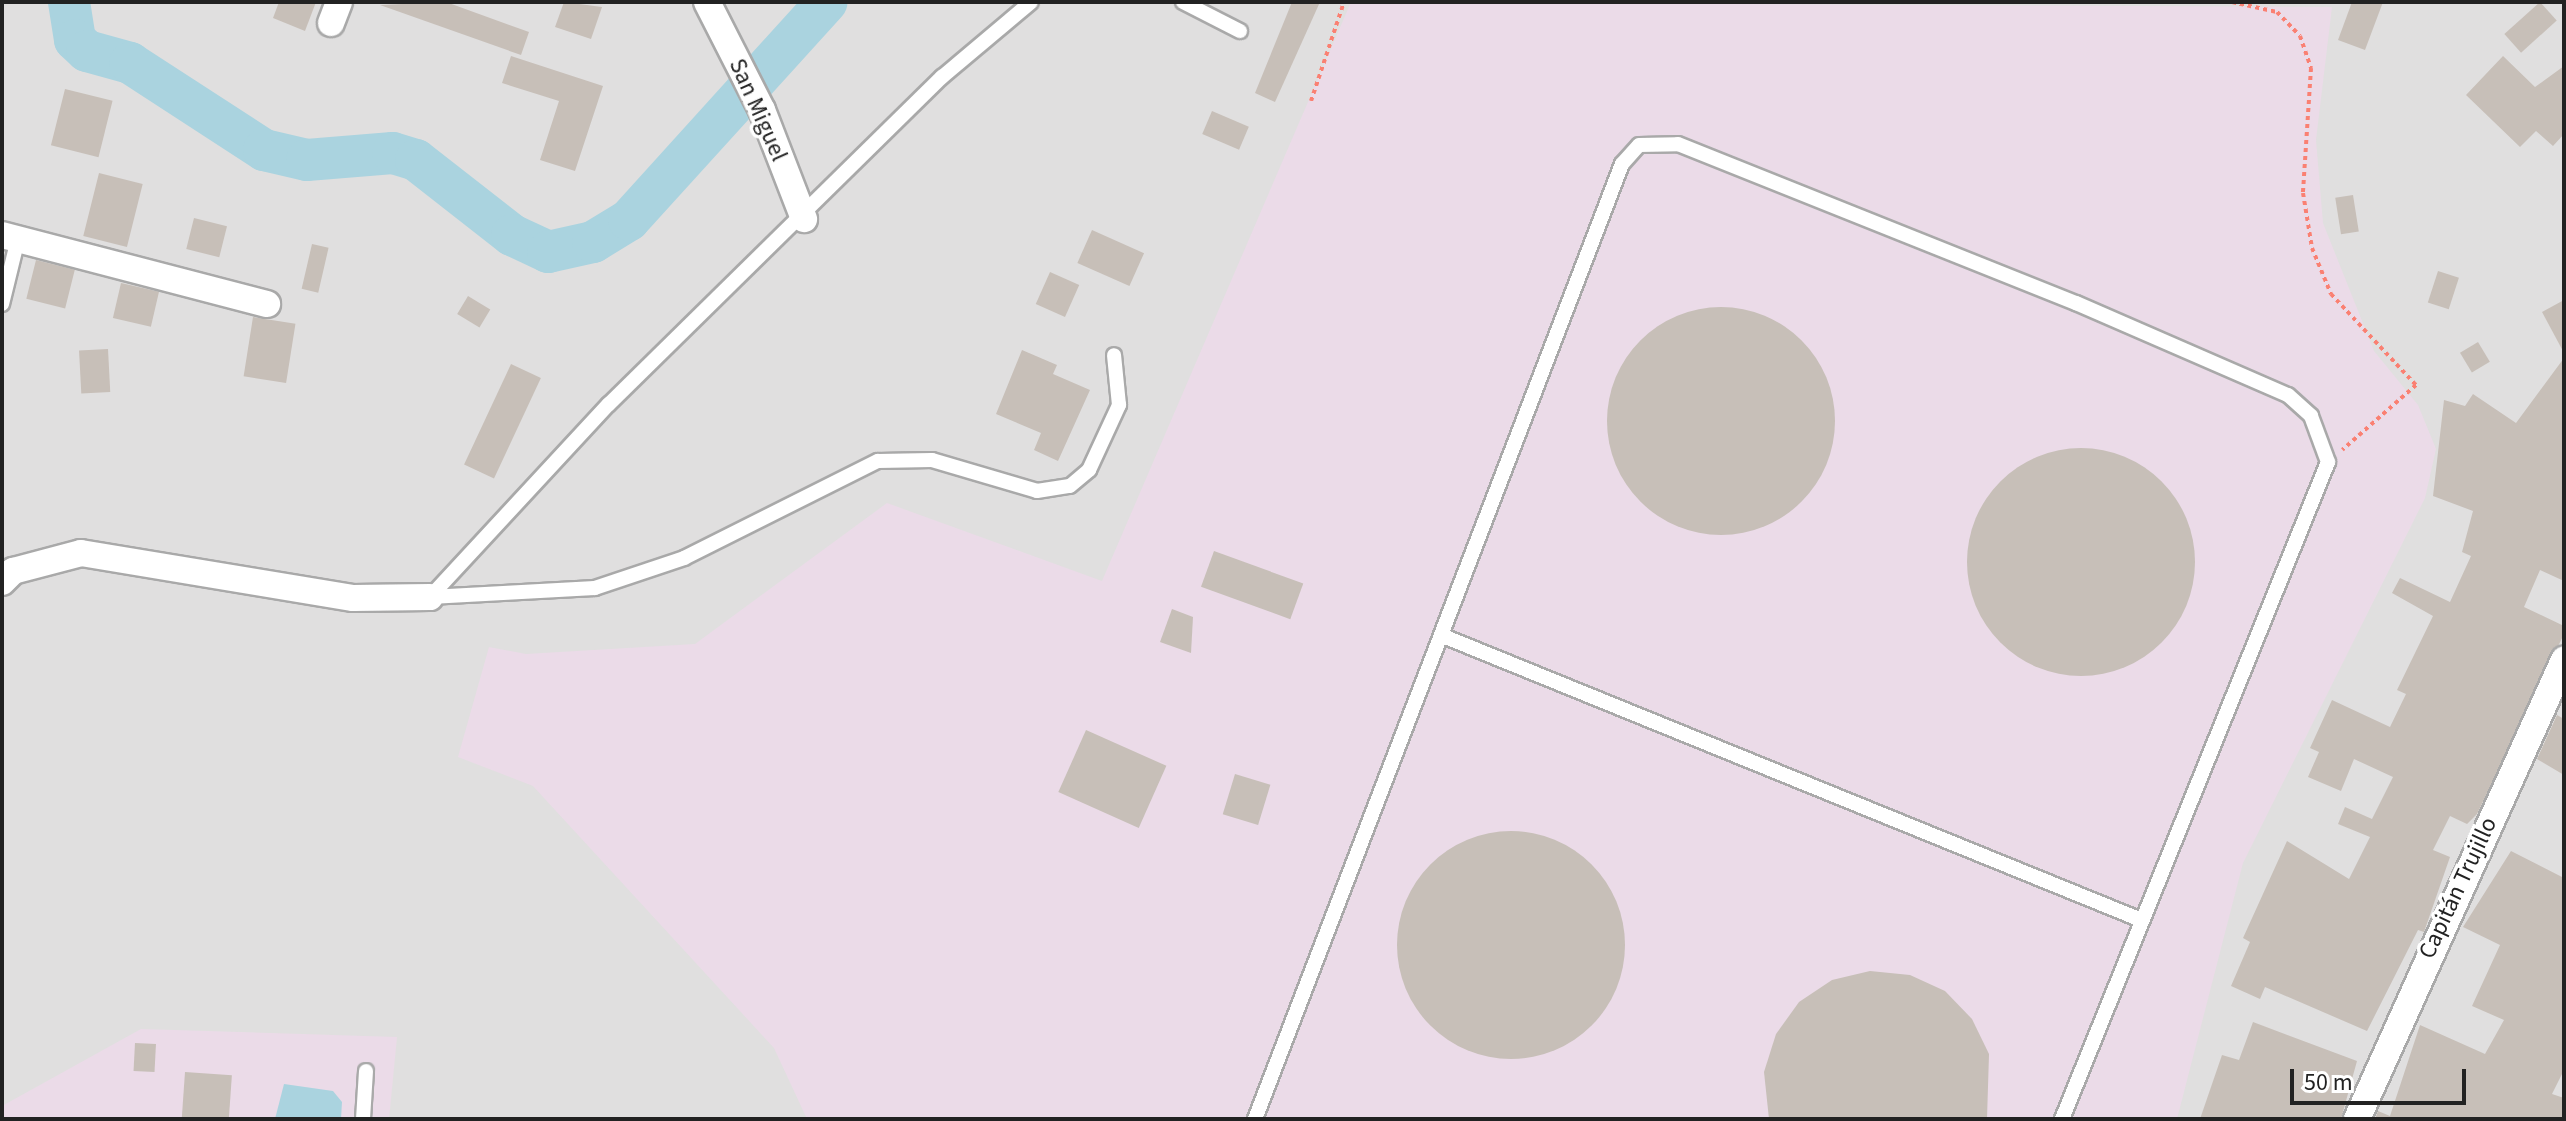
<!DOCTYPE html>
<html>
<head>
<meta charset="utf-8">
<style>
	body { margin:0 }
	#map { position:relative; width:2566px; height:1121px; overflow:hidden; background:#f2efe9; font-family:"Source Sans 3",sans-serif }
	div>[style] { position:absolute }
	[style*='--x'] { left:calc(var(--x)*1px); top:calc(var(--y)*1px); width:calc(var(--w)*1px); rotate:calc(var(--a)*1deg) }
	.residential>* { inset:0; background:#e0dfdf; transform-origin:0 0 }
	.industrial>* { inset:0; background:#ebdbe8 }
	.water>* { inset:0; background:#aad3df }
	.river>* { height:42px; margin:-21px; padding:0 21px; transform-origin:21px; border-radius:21px; background:#aad3df }
	.building>* { inset:0; background:#c7bfb8; transform-origin:0 0 }
	.round { border-radius:50% }
	.path>* { height:4px; margin-top:-2px; transform-origin:0; background:repeating-linear-gradient(90deg,#fa8072 0 4px,transparent 0 8px) }
	.roads { filter:drop-shadow(2px 0 #a9a9a9) drop-shadow(-2px 0 #a9a9a9) drop-shadow(0 2px #a9a9a9) drop-shadow(0 -2px #a9a9a9) }
	.service>* { height:14px; margin:-7px; padding:0 7px; transform-origin:7px; border-radius:7px; background:#fff }
	.minor>* { height:26px; margin:-13px; padding:0 13px; transform-origin:13px; border-radius:13px; background:#fff }
	span { translate:-50% -50%; white-space:nowrap; text-align:center; line-height:1.15; -webkit-text-stroke:7px #fff; paint-order:stroke }
	.street-label { font-size:24px; color:#222 }
	.frame { position:absolute; inset:0; border:4px solid #222; pointer-events:none }
	.scale { position:absolute; left:2290px; top:1069px; width:176px; height:36px; box-sizing:border-box; border:4px solid #222; border-top:0; padding-left:10px; font-size:24px; line-height:28px; white-space:nowrap; color:#222; -webkit-text-stroke:6px #fff; paint-order:stroke }
</style>
</head>
<body>
<div id="map">
	<div class="residential">
		<div style="left:2px;top:2px;width:2562px;height:1117px"></div>
	</div>
	<div class="industrial">
		<div style="clip-path:polygon(1351px 2px,2332px 7px,2316px 140px,2323px 223px,2374px 351px,2418px 405px,2436px 449px,2425px 498px,2243px 863px,2177px 1119px,807px 1119px,774px 1048px,533px 786px,458px 757px,489px 647px,526px 654px,695px 644px,887px 503px,1102px 581px)"></div>
		<div style="clip-path:polygon(141px 1029px,397px 1037px,389px 1119px,2px 1119px,2px 1106px)"></div>
	</div>
	<div class="water">
		<div style="clip-path:polygon(284px 1084px,333px 1091px,342px 1102px,341px 1119px,275px 1119px)"></div>
	</div>
	<div class="river">
		<div style="--x:69;--y:2;--w:38;--a:81"></div>
		<div style="--x:75;--y:40;--w:16;--a:43"></div>
		<div style="--x:87;--y:51;--w:45;--a:15.6"></div>
		<div style="--x:130;--y:63;--w:160;--a:33"></div>
		<div style="--x:264;--y:150;--w:44;--a:13.1"></div>
		<div style="--x:307;--y:160;--w:86;--a:-4.7"></div>
		<div style="--x:393;--y:153;--w:24;--a:17"></div>
		<div style="--x:416;--y:160;--w:122;--a:38"></div>
		<div style="--x:512;--y:235;--w:40;--a:25"></div>
		<div style="--x:548;--y:252;--w:46;--a:-12.5"></div>
		<div style="--x:593;--y:242;--w:42;--a:-31.4"></div>
		<div style="--x:629;--y:220;--w:294;--a:-47.8"></div>
	</div>
	<div class="building">
		<div style="clip-path:polygon(279px 2px,316px 2px,305px 31px,273px 18px)"></div>
		<div style="clip-path:polygon(446px 2px,529px 32px,521px 55px,380px 5px)"></div>
		<div style="clip-path:polygon(564px 2px,602px 7px,591px 39px,555px 27px)"></div>
		<div style="clip-path:polygon(1292px 2px,1320px 2px,1275px 102px,1255px 93px)"></div>
		<div style="clip-path:polygon(2352px 2px,2383px 2px,2365px 50px,2338px 40px)"></div>
		<div style="left:2540px;top:2px;width:25px;height:48px;rotate:48deg"></div>
		<div style="clip-path:polygon(511px 56px,603px 86px,575px 171px,540px 160px,559px 101px,502px 83px)"></div>
		<div style="clip-path:polygon(2503px 56px,2535px 87px,2564px 66px,2564px 134px,2553px 146px,2536px 131px,2520px 147px,2466px 95px)"></div>
		<div style="left:65px;top:89px;width:49px;height:58px;rotate:14deg"></div>
		<div style="left:1212px;top:111px;width:40px;height:25px;rotate:23deg"></div>
		<div style="left:99px;top:173px;width:45px;height:65px;rotate:14deg"></div>
		<div style="left:2353px;top:195px;width:37px;height:18px;rotate:81deg"></div>
		<div style="left:194px;top:218px;width:34px;height:32px;rotate:14deg"></div>
		<div style="left:1092px;top:230px;width:57px;height:36px;rotate:24deg"></div>
		<div style="left:312px;top:244px;width:17px;height:46px;rotate:13deg"></div>
		<div style="left:36px;top:260px;width:40px;height:40px;rotate:14deg"></div>
		<div style="left:2438px;top:271px;width:22px;height:33px;rotate:18deg"></div>
		<div style="left:1050px;top:272px;width:32px;height:35px;rotate:24deg"></div>
		<div style="left:121px;top:283px;width:39px;height:36px;rotate:13deg"></div>
		<div style="left:468px;top:296px;width:26px;height:21px;rotate:31deg"></div>
		<div style="clip-path:polygon(2564px 300px,2564px 353px,2542px 312px)"></div>
		<div class="round" style="left:1607px;top:307px;width:228px;height:228px"></div>
		<div style="left:253px;top:317px;width:43px;height:60px;rotate:9deg"></div>
		<div style="left:2478px;top:342px;width:23px;height:21px;rotate:59deg"></div>
		<div style="left:108px;top:349px;width:43px;height:29px;rotate:87deg"></div>
		<div style="clip-path:polygon(1022px 350px,1057px 365px,1053px 374px,1090px 390px,1058px 461px,1034px 450px,1041px 433px,996px 414px)"></div>
		<div style="clip-path:polygon(2564px 358px,2564px 581px,2540px 570px,2524px 607px,2564px 626px,2564px 634px,2477px 814px,2467px 824px,2450px 816px,2433px 850px,2450px 857px,2424px 932px,2418px 930px,2367px 1031px,2265px 987px,2260px 999px,2231px 986px,2250px 942px,2243px 938px,2287px 841px,2349px 879px,2370px 837px,2338px 824px,2345px 807px,2372px 819px,2393px 777px,2354px 759px,2341px 791px,2308px 777px,2319px 752px,2310px 748px,2332px 700px,2390px 727px,2406px 694px,2397px 690px,2433px 616px,2392px 593px,2400px 578px,2450px 602px,2471px 556px,2462px 552px,2473px 511px,2433px 496px,2444px 400px,2465px 406px,2473px 394px,2516px 423px)"></div>
		<div style="left:511px;top:364px;width:33px;height:111px;rotate:25deg"></div>
		<div class="round" style="left:1967px;top:448px;width:228px;height:228px"></div>
		<div style="left:1214px;top:551px;width:95px;height:38px;rotate:20deg"></div>
		<div style="clip-path:polygon(1172px 609px,1193px 617px,1191px 653px,1160px 642px)"></div>
		<div style="clip-path:polygon(2557px 715px,2564px 719px,2564px 775px,2537px 759px)"></div>
		<div style="left:1086px;top:730px;width:88px;height:68px;rotate:24deg"></div>
		<div style="left:1235px;top:774px;width:37px;height:42px;rotate:17deg"></div>
		<div class="round" style="left:1397px;top:831px;width:228px;height:228px"></div>
		<div style="clip-path:polygon(2511px 851px,2564px 878px,2564px 1070px,2552px 1094px,2564px 1098px,2564px 1119px,2375px 1119px,2378px 1111px,2390px 1116px,2420px 1025px,2485px 1054px,2504px 1020px,2472px 1006px,2500px 945px,2463px 927px)"></div>
		<div style="clip-path:polygon(1870px 971px,1910px 975px,1945px 991px,1972px 1019px,1989px 1054px,1987px 1119px,1769px 1119px,1764px 1072px,1776px 1034px,1799px 1002px,1832px 980px)"></div>
		<div style="clip-path:polygon(2253px 1022px,2357px 1061px,2341px 1119px,2200px 1119px,2222px 1055px,2239px 1060px)"></div>
		<div style="left:135px;top:1043px;width:21px;height:28px;rotate:3deg"></div>
		<div style="left:185px;top:1072px;width:47px;height:47px;rotate:4deg"></div>
	</div>
	<div class="path">
		<div style="--x:2232;--y:2;--w:46;--a:12.5"></div>
		<div style="--x:2277;--y:12;--w:33;--a:46"></div>
		<div style="--x:2300;--y:36;--w:34;--a:71"></div>
		<div style="--x:2311;--y:68;--w:125;--a:93.7"></div>
		<div style="--x:2303;--y:193;--w:56;--a:80.7"></div>
		<div style="--x:2312;--y:248;--w:50;--a:67.6"></div>
		<div style="--x:2331;--y:294;--w:125;--a:47"></div>
		<div style="--x:2416;--y:385;--w:98;--a:138.7"></div>
		<div style="--x:1311;--y:101;--w:104;--a:-71.6"></div>
	</div>
	<div class="roads">
		<div class="service">
			<div style="--x:1183;--y:2;--w:64;--a:27"></div>
			<div style="--x:2;--y:304;--w:67;--a:-76.2"></div>
			<div style="--x:430;--y:597;--w:263;--a:-47.2"></div>
			<div style="--x:609;--y:404;--w:467;--a:-44.5"></div>
			<div style="--x:942;--y:77;--w:116;--a:-40.1"></div>
			<div style="--x:430;--y:597;--w:165;--a:-3.1"></div>
			<div style="--x:595;--y:588;--w:94;--a:-18.6"></div>
			<div style="--x:684;--y:558;--w:217;--a:-26.6"></div>
			<div style="--x:878;--y:461;--w:54;--a:-1.1"></div>
			<div style="--x:932;--y:460;--w:109;--a:16.4"></div>
			<div style="--x:1037;--y:491;--w:33;--a:-9"></div>
			<div style="--x:1070;--y:486;--w:25;--a:-40"></div>
			<div style="--x:1089;--y:470;--w:72;--a:-65.2"></div>
			<div style="--x:1119;--y:405;--w:50;--a:-95.7"></div>
			<div style="--x:1443;--y:636;--w:751;--a:22.13"></div>
			<div style="--x:363;--y:1119;--w:48;--a:-86.4"></div>
			<div style="--x:1255;--y:1119;--w:1023;--a:-68.98"></div>
			<div style="--x:1622;--y:164;--w:25;--a:-48"></div>
			<div style="--x:1639;--y:145;--w:39;--a:-1"></div>
			<div style="--x:1678;--y:144;--w:429;--a:21.8"></div>
			<div style="--x:2076;--y:303;--w:231;--a:23.5"></div>
			<div style="--x:2288;--y:395;--w:31;--a:42"></div>
			<div style="--x:2311;--y:416;--w:49;--a:69.7"></div>
			<div style="--x:2328;--y:462;--w:709;--a:112.04"></div>
		</div>
		<div class="minor">
			<div style="--x:707;--y:2;--w:121;--a:63"></div>
			<div style="--x:762;--y:110;--w:117;--a:68.9"></div>
			<div style="--x:331;--y:23;--w:22;--a:-69"></div>
			<div style="--x:2;--y:235;--w:274;--a:14.6"></div>
			<div style="--x:2;--y:582;--w:16;--a:-45"></div>
			<div style="--x:13;--y:571;--w:70;--a:-14.8"></div>
			<div style="--x:81;--y:553;--w:276;--a:9.4"></div>
			<div style="--x:353;--y:598;--w:77;--a:-0.7"></div>
			<div style="--x:2357;--y:1119;--w:504;--a:-65.73"></div>
		</div>
	</div>
	<div class="street-label">
		<span style="left:758px;top:110px;rotate:66deg">San Miguel</span>
		<span style="left:2458px;top:888px;rotate:-65deg">Capitán Trujillo</span>
	</div>
	<div class="frame"></div>
	<div class="scale">50 m</div>
</div>
</body>
</html>
